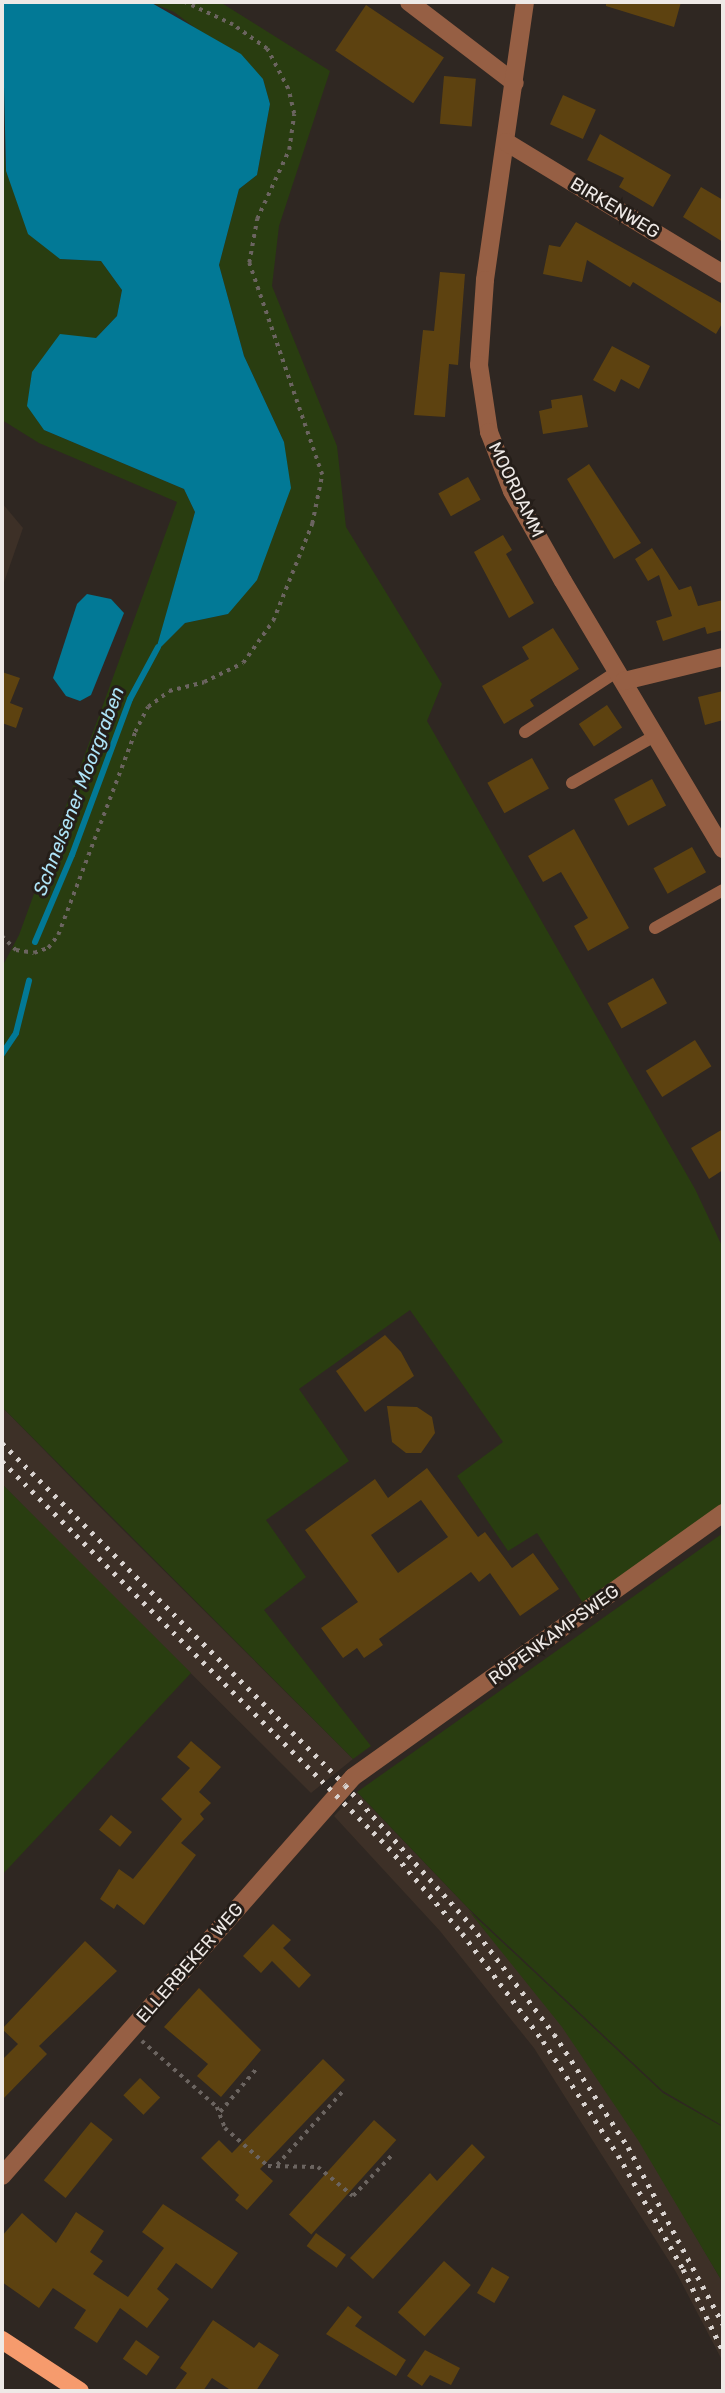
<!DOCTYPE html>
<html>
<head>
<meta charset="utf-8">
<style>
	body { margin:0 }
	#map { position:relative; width:725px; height:2393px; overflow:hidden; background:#2f2722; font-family:Rubik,sans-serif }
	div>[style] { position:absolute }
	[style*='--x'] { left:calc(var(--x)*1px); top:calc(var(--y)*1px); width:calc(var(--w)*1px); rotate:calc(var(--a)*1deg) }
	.built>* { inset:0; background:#3d3027 }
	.green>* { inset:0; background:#293d10 }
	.water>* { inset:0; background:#027996 }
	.stream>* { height:6px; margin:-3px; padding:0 3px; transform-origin:3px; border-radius:3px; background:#027996 }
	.building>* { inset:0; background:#5d4210; transform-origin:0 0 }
	.path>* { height:3.5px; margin-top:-1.75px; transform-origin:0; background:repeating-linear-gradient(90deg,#6b6460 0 3.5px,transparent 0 8.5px) }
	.lane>* { height:12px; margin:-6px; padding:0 6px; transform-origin:6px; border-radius:6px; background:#965f44 }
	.street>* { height:18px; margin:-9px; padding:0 9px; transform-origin:9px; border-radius:9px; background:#965f44 }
	.primary>* { height:18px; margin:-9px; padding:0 9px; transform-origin:9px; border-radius:9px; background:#f69b6d }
	.rail>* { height:5px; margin-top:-2.5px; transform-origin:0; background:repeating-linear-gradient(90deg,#d8d2cf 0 3.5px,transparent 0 10.5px) }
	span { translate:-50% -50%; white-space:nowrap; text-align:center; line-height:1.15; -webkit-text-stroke:6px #251e19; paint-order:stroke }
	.street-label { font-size:18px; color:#eee9e6 }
	.water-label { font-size:19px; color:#aee4f8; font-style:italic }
	.frame { position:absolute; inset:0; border:4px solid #eee9e6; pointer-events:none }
</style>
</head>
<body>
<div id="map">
	<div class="built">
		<div style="clip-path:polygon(2px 503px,23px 528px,2px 588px)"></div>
		<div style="clip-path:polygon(2px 1407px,94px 1501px,353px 1759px,311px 1793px,58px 1541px,2px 1484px)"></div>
		<div style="clip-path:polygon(357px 1792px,468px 1908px,562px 2025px,638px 2138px,723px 2283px,723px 2362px,676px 2272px,534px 2048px,440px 1931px,334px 1816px)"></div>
	</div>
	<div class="green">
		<div style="clip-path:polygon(150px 2px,220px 2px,330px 71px,279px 226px,272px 286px,337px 446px,346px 527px,442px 684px,427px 721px,695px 1189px,723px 1248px,723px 1508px,583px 1603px,537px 1533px,508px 1551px,457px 1476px,503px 1442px,410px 1310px,299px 1389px,349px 1461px,266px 1520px,306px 1577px,264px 1610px,371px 1746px,353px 1759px,2px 1407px,2px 967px,19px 935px,177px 502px,39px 443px,2px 420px,2px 126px,6px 171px,60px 259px,101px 261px,122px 290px,117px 316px,96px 338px,44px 430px,184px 489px,195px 512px,156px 651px,185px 623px,228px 614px,284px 442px,244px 356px,219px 265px,239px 189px,257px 175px,270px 104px,263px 79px,174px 12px)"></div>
		<div style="clip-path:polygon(2px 1484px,191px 1673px,2px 1875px)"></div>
		<div style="clip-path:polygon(723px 1533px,723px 2126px,663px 2091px,468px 1908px,357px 1792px)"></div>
		<div style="clip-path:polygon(468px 1910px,663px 2093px,723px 2127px,723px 2283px,638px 2140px,562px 2027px)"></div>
	</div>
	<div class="water">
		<div style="clip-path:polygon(2px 2px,150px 2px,241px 54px,263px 79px,270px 104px,257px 175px,239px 189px,219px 265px,244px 356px,284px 442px,291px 488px,257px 580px,228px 614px,185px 623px,155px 653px,195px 512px,184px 489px,44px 430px,27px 406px,32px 372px,60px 334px,96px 338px,117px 316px,122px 290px,101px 261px,60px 259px,28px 234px,6px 171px)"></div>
		<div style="clip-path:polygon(87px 594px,111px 599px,124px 613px,91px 695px,80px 701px,66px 696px,53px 678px,77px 604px)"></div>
	</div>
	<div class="stream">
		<div style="--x:35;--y:942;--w:95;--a:-67"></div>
		<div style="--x:72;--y:855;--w:166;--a:-69.6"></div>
		<div style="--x:130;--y:699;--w:59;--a:-61.7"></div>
		<div style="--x:2;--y:1054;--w:25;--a:-56"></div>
		<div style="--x:16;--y:1033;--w:54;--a:-76"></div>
	</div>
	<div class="building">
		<div style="clip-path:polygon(606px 2px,681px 2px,674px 27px,606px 6px)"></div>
		<div style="left:366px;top:5px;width:94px;height:55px;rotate:34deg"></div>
		<div style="left:444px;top:76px;width:32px;height:48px;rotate:5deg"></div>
		<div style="left:563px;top:95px;width:36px;height:32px;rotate:24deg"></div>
		<div style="clip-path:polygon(600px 134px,671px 175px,653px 207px,619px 187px,624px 178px,587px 160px)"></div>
		<div style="clip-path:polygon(701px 187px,723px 200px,723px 242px,683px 217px)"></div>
		<div style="clip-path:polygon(576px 222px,723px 304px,723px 322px,716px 334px,633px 282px,630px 287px,587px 260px,582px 282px,543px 274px,549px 245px,560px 247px)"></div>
		<div style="clip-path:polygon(440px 272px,465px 274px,458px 365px,449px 364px,445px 417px,414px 415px,423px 330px,434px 331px)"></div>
		<div style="clip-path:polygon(612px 346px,650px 366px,639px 389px,621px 379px,615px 392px,593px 380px)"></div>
		<div style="clip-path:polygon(582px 395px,588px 427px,543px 434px,539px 411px,552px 408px,551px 400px)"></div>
		<div style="clip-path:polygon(589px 464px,641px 543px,614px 559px,567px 479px)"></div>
		<div style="left:468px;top:477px;width:26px;height:34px;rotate:61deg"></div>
		<div style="clip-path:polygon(503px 535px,512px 550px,506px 554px,534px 603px,509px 618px,474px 552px)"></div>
		<div style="clip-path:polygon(652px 548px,679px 590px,691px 586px,698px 606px,723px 600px,723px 630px,707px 634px,705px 627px,663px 641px,656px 621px,672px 616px,659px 575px,648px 581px,635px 559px)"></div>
		<div style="clip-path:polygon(553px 628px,579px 669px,530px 700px,534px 706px,504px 724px,482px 686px,529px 659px,522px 647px)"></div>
		<div style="clip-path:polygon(2px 672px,20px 678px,10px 703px,23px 708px,16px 728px,2px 723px)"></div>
		<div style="clip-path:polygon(723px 691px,723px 720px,705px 725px,698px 697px)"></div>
		<div style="left:607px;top:705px;width:27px;height:34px;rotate:56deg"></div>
		<div style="left:532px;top:758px;width:35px;height:51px;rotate:61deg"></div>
		<div style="left:652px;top:779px;width:30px;height:43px;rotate:62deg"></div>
		<div style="clip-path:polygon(574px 829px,629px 928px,588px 951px,574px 926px,588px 918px,561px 872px,543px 882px,528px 856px)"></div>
		<div style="left:692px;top:847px;width:29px;height:44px;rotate:61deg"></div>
		<div style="left:653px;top:978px;width:29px;height:52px;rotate:61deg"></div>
		<div style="left:695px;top:1040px;width:31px;height:58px;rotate:58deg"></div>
		<div style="clip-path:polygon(723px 1129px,723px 1170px,709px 1179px,691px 1148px)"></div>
		<div style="clip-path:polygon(385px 1335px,401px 1352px,414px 1376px,365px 1412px,336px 1371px)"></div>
		<div style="clip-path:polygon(387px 1406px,417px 1407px,432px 1417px,435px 1433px,421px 1453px,406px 1453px,392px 1442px)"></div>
		<div style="clip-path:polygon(evenodd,427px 1468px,478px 1537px,485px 1532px,512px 1568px,533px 1553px,559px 1589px,520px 1616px,490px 1573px,479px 1582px,471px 1572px,379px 1639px,383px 1645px,364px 1658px,357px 1648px,343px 1658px,321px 1628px,358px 1602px,305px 1530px,375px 1479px,388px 1498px,427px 1468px,421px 1500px,448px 1537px,398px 1573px,371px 1535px,421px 1500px)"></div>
		<div style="clip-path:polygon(191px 1741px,221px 1767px,199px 1792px,211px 1803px,200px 1814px,204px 1819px,181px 1843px,196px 1855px,144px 1925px,117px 1904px,114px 1909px,100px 1899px,119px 1869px,133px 1879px,182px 1819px,161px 1799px,190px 1768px,177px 1757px)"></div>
		<div style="left:111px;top:1815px;width:27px;height:19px;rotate:39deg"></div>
		<div style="clip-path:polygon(273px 1924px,291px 1940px,283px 1948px,311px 1975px,299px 1988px,272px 1961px,261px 1973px,243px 1956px)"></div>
		<div style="clip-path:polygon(85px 1941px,117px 1971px,39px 2046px,47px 2054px,2px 2100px,2px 2060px,18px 2044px,2px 2029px)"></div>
		<div style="clip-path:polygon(199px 1988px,261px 2050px,221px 2097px,197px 2076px,208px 2064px,164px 2027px)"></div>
		<div style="clip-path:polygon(323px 2059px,345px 2080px,260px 2169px,273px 2181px,247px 2210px,235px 2200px,239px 2195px,201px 2158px,219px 2140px,232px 2153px)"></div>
		<div style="left:140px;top:2078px;width:28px;height:24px;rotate:44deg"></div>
		<div style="left:374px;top:2120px;width:30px;height:127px;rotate:42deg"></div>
		<div style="left:91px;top:2122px;width:28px;height:75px;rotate:39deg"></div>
		<div style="clip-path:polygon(472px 2144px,485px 2157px,373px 2279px,350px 2258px,430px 2173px,437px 2181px)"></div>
		<div style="clip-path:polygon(163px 2204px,238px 2253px,212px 2289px,176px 2263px,157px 2289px,169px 2299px,147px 2328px,120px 2308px,97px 2343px,74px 2328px,86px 2310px,53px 2288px,39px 2308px,2px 2282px,2px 2236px,22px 2213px,56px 2243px,76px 2212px,104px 2231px,90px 2252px,103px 2261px,93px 2274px,128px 2297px,125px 2301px,164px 2248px,142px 2232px)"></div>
		<div style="left:316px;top:2233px;width:37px;height:16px;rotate:36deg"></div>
		<div style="left:444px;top:2261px;width:36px;height:69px;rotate:42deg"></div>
		<div style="left:492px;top:2267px;width:20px;height:30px;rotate:30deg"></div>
		<div style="clip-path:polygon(348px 2306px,362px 2317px,355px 2326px,406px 2360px,396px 2376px,326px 2334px)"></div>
		<div style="clip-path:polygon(213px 2320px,254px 2348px,259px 2342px,279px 2355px,256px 2391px,232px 2391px,212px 2378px,203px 2391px,174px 2391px,187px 2373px,180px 2368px)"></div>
		<div style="left:136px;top:2340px;width:29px;height:23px;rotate:35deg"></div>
		<div style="clip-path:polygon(425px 2350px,460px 2368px,451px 2385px,430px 2375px,422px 2386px,407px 2376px)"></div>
	</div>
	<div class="path">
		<div style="--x:2;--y:936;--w:20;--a:45"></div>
		<div style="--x:16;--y:950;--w:18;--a:9"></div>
		<div style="--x:34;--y:953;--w:15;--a:-20"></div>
		<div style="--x:48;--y:948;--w:16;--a:-52"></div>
		<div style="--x:58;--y:935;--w:217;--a:-69.2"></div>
		<div style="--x:135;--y:732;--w:28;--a:-63"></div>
		<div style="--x:148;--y:707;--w:26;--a:-37"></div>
		<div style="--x:169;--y:691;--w:36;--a:-14"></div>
		<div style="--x:204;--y:682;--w:43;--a:-26"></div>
		<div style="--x:243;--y:663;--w:52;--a:-54.5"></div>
		<div style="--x:273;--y:621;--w:105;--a:-68.1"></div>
		<div style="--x:312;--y:524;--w:50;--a:-78.5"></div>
		<div style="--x:322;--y:475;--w:224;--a:-109"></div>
		<div style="--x:249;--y:263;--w:45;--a:-79.7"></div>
		<div style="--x:257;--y:219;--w:76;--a:-65.1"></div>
		<div style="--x:289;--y:150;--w:36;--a:-82"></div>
		<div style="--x:294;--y:114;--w:26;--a:-103"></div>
		<div style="--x:288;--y:89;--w:45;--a:-117.7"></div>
		<div style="--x:267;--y:49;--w:42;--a:-144.8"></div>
		<div style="--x:233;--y:25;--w:54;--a:-154.9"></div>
		<div style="--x:142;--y:2041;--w:100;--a:41.3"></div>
		<div style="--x:217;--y:2107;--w:22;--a:69"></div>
		<div style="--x:225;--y:2128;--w:57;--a:41.5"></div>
		<div style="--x:268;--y:2166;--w:50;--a:1.1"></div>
		<div style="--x:318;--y:2167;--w:45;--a:39.6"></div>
		<div style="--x:353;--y:2196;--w:58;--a:-46.4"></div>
		<div style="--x:220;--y:2112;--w:57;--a:-49.9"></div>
		<div style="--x:277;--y:2165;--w:99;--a:-48.3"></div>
	</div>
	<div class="lane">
		<div style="--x:525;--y:732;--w:111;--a:-33.3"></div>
		<div style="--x:572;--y:783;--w:97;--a:-29.7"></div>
		<div style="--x:655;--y:928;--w:78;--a:-29.2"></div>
	</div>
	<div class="street">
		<div style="--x:409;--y:2;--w:133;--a:37.4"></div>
		<div style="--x:525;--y:2;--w:281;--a:98.2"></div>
		<div style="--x:485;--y:280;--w:85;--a:94"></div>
		<div style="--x:479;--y:365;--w:68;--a:81.5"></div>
		<div style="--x:489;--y:432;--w:63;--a:68.7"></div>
		<div style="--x:512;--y:491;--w:103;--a:60.5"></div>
		<div style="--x:563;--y:581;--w:312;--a:59.2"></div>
		<div style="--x:506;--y:142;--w:254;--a:31.3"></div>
		<div style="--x:624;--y:681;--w:102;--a:-13.6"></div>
		<div style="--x:2;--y:2176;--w:531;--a:-48.66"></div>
		<div style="--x:353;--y:1777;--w:455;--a:-35.5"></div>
	</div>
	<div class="primary">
		<div style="--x:2;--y:2340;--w:93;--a:33.2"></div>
	</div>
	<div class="rail">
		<div style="--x:2;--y:1443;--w:484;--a:44.9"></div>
		<div style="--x:345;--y:1785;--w:188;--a:48"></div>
		<div style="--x:471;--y:1925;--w:137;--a:52.7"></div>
		<div style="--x:554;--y:2034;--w:135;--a:56.8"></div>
		<div style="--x:628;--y:2147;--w:201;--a:61.8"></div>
		<div style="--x:2;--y:1461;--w:546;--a:45"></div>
		<div style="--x:388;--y:1847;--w:113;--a:49.3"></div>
		<div style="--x:462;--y:1933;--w:135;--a:53.1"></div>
		<div style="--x:543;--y:2041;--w:136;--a:56.7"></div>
		<div style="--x:618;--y:2155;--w:131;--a:60.3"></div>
		<div style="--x:683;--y:2269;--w:91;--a:64"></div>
	</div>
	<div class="street-label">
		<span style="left:615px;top:208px;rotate:31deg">BIRKENWEG</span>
		<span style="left:516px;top:490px;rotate:64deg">MOORDAMM</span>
		<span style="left:554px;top:1635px;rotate:-36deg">RÖPENKAMPSWEG</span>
		<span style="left:190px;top:1963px;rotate:-49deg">ELLERBEKER WEG</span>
	</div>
	<div class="water-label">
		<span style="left:79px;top:791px;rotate:-69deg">Schnelsener Moorgraben</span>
	</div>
	<div class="frame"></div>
</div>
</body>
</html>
